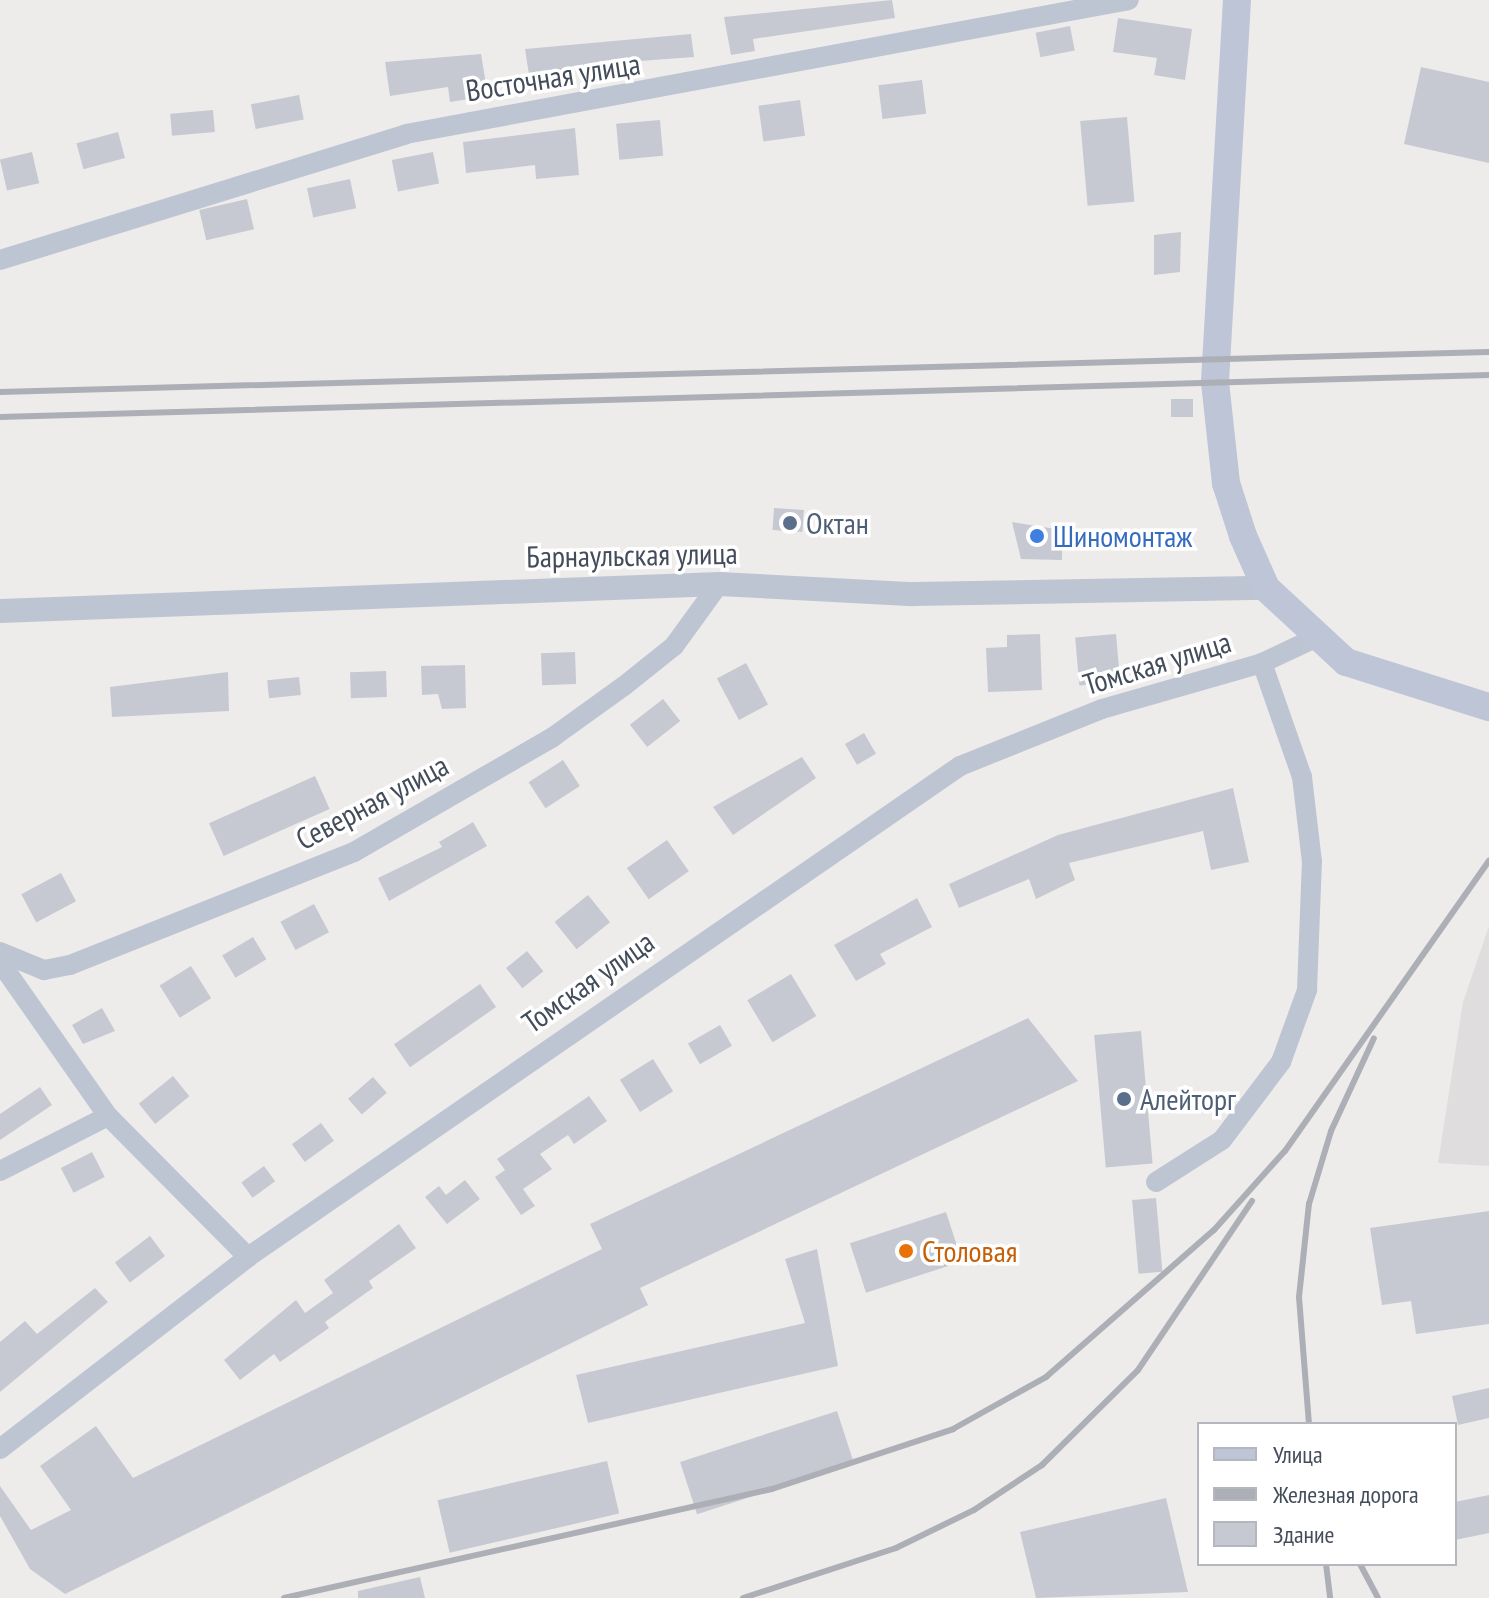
<!DOCTYPE html>
<html>
<head>
<meta charset="utf-8">
<style>
	body { margin:0 }
	#map { position:relative; width:1489px; height:1598px; overflow:hidden; background:#eeebeb; font-family:"PT Sans Narrow",sans-serif }
	div>[style] { position:absolute }
	[style*='--x'] { left:calc(var(--x)*1px); top:calc(var(--y)*1px); width:calc(var(--w)*1px); rotate:calc(var(--a)*1deg) }
	.education>* { inset:0; background:#dfdddd }
	.building>* { inset:0; background:#c7c9d2; transform-origin:0 0 }
	.minor>* { height:20px; margin:-10px; padding:0 10px; transform-origin:10px; border-radius:10px; background:#bec5d2 }
	.tertiary>* { height:24px; margin:-12px; padding:0 12px; transform-origin:12px; border-radius:12px; background:#bec5d2 }
	.secondary>* { height:28px; margin:-14px; padding:0 14px; transform-origin:14px; border-radius:14px; background:#bdc5d6 }
	.rail>* { height:6px; margin:-3px; padding:0 3px; transform-origin:3px; border-radius:3px; background:#adafb6 }
	.dots>* { width:22px; height:22px; translate:-50% -50%; box-sizing:border-box; border:4px solid #fff; border-radius:50% }
	span { translate:-50% -50%; white-space:nowrap; text-align:center; line-height:1.15; -webkit-text-stroke:7px #fff; paint-order:stroke }
	.street-label { font-size:30px; color:#434c59 }
	.service-label { font-size:30px; color:#4e5e75 }
	.left { translate:0 -50%; text-align:left }
	.shop-label { font-size:30px; color:#366cbe }
	.food-label { font-size:30px; color:#c56008 }
	.legend { position:absolute; left:1197px; top:1422px; width:260px; height:144px; box-sizing:border-box; background:#fff; border:2px solid #b4b7bd; margin:0; padding:10px 14px; list-style:none; font-size:24px; color:#434c59 }
	.legend li { display:flex; align-items:center; gap:16px; height:40px }
	.legend b { width:40px; border:2px solid #b4b7bd }
</style>
</head>
<body>
<div id="map">
	<div class="education">
		<div style="clip-path:polygon(1489px 926px,1489px 1166px,1438px 1163px,1463px 1002px)"></div>
	</div>
	<div class="building">
		<div style="clip-path:polygon(892px 0,895px 18px,753px 39px,755px 51px,731px 55px,724px 17px)"></div>
		<div style="clip-path:polygon(1118px 18px,1192px 29px,1185px 80px,1154px 75px,1157px 58px,1113px 52px)"></div>
		<div style="left:1070px;top:26px;width:25px;height:35px;rotate:79deg"></div>
		<div style="clip-path:polygon(691px 34px,694px 57px,612px 63px,613px 72px,592px 75px,591px 66px,529px 75px,525px 49px)"></div>
		<div style="clip-path:polygon(481px 54px,488px 96px,450px 102px,448px 87px,390px 96px,385px 62px)"></div>
		<div style="clip-path:polygon(1421px 67px,1489px 82px,1489px 163px,1404px 144px)"></div>
		<div style="left:922px;top:80px;width:34px;height:44px;rotate:83deg"></div>
		<div style="left:299px;top:95px;width:25px;height:49px;rotate:79deg"></div>
		<div style="left:800px;top:100px;width:36px;height:42px;rotate:82deg"></div>
		<div style="left:213px;top:110px;width:22px;height:43px;rotate:85deg"></div>
		<div style="left:1127px;top:117px;width:85px;height:47px;rotate:85deg"></div>
		<div style="left:660px;top:120px;width:36px;height:44px;rotate:85deg"></div>
		<div style="clip-path:polygon(575px 128px,579px 175px,536px 179px,535px 165px,466px 173px,463px 142px)"></div>
		<div style="left:118px;top:132px;width:27px;height:43px;rotate:75deg"></div>
		<div style="left:32px;top:152px;width:32px;height:33px;rotate:77deg"></div>
		<div style="left:433px;top:152px;width:32px;height:42px;rotate:79deg"></div>
		<div style="left:350px;top:179px;width:30px;height:44px;rotate:78deg"></div>
		<div style="left:247px;top:199px;width:31px;height:49px;rotate:77deg"></div>
		<div style="clip-path:polygon(1181px 232px,1180px 272px,1154px 275px,1154px 235px)"></div>
		<div style="left:1171px;top:399px;width:22px;height:18px"></div>
		<div style="left:774px;top:508px;width:30px;height:22px;rotate:4deg"></div>
		<div style="clip-path:polygon(1012px 522px,1062px 530px,1062px 560px,1021px 559px)"></div>
		<div style="clip-path:polygon(1040px 634px,1042px 690px,988px 692px,986px 648px,1007px 647px,1007px 635px)"></div>
		<div style="left:1116px;top:634px;width:48px;height:41px;rotate:85deg"></div>
		<div style="left:575px;top:652px;width:32px;height:34px;rotate:88deg"></div>
		<div style="left:746px;top:663px;width:47px;height:33px;rotate:62deg"></div>
		<div style="clip-path:polygon(465px 665px,466px 708px,442px 709px,438px 694px,422px 695px,421px 666px)"></div>
		<div style="left:386px;top:671px;width:26px;height:36px;rotate:88deg"></div>
		<div style="clip-path:polygon(228px 672px,229px 711px,112px 717px,110px 687px)"></div>
		<div style="left:299px;top:677px;width:18px;height:32px;rotate:84deg"></div>
		<div style="left:663px;top:699px;width:28px;height:42px;rotate:52deg"></div>
		<div style="left:864px;top:733px;width:24px;height:22px;rotate:60deg"></div>
		<div style="clip-path:polygon(802px 757px,816px 778px,733px 835px,713px 807px)"></div>
		<div style="left:563px;top:760px;width:31px;height:41px;rotate:57deg"></div>
		<div style="left:315px;top:776px;width:36px;height:116px;rotate:66deg"></div>
		<div style="clip-path:polygon(1233px 788px,1249px 862px,1211px 870px,1203px 831px,1069px 863px,1075px 880px,1036px 899px,1029px 879px,959px 908px,949px 884px,1058px 835px)"></div>
		<div style="clip-path:polygon(473px 822px,487px 846px,389px 901px,378px 878px,442px 847px,439px 842px)"></div>
		<div style="left:667px;top:840px;width:38px;height:49px;rotate:55deg"></div>
		<div style="left:61px;top:873px;width:32px;height:45px;rotate:62deg"></div>
		<div style="left:588px;top:895px;width:35px;height:43px;rotate:51deg"></div>
		<div style="clip-path:polygon(917px 898px,932px 927px,880px 954px,886px 964px,856px 981px,834px 945px)"></div>
		<div style="left:314px;top:904px;width:32px;height:38px;rotate:62deg"></div>
		<div style="left:253px;top:937px;width:26px;height:36px;rotate:59deg"></div>
		<div style="left:527px;top:951px;width:26px;height:27px;rotate:51deg"></div>
		<div style="left:191px;top:966px;width:38px;height:37px;rotate:58deg"></div>
		<div style="left:791px;top:974px;width:49px;height:51px;rotate:59deg"></div>
		<div style="left:480px;top:984px;width:28px;height:105px;rotate:55deg"></div>
		<div style="clip-path:polygon(102px 1008px,115px 1031px,83px 1044px,72px 1025px)"></div>
		<div style="clip-path:polygon(1028px 1018px,1078px 1081px,640px 1288px,648px 1305px,65px 1594px,30px 1569px,0 1516px,0 1486px,31px 1530px,71px 1510px,40px 1466px,96px 1426px,133px 1478px,602px 1249px,590px 1224px)"></div>
		<div style="left:720px;top:1025px;width:24px;height:37px;rotate:60deg"></div>
		<div style="left:1141px;top:1031px;width:133px;height:47px;rotate:85deg"></div>
		<div style="left:653px;top:1059px;width:38px;height:39px;rotate:58deg"></div>
		<div style="left:173px;top:1076px;width:26px;height:44px;rotate:51deg"></div>
		<div style="left:373px;top:1077px;width:21px;height:33px;rotate:49deg"></div>
		<div style="clip-path:polygon(40px 1087px,52px 1105px,0 1140px,0 1114px)"></div>
		<div style="clip-path:polygon(589px 1096px,607px 1121px,574px 1144px,568px 1135px,540px 1154px,552px 1169px,523px 1189px,535px 1206px,521px 1215px,495px 1177px,505px 1170px,497px 1159px)"></div>
		<div style="left:321px;top:1123px;width:22px;height:36px;rotate:54deg"></div>
		<div style="left:92px;top:1152px;width:28px;height:35px;rotate:63deg"></div>
		<div style="left:264px;top:1166px;width:19px;height:28px;rotate:54deg"></div>
		<div style="clip-path:polygon(465px 1180px,480px 1199px,447px 1224px,425px 1197px,439px 1186px,446px 1195px)"></div>
		<div style="left:1156px;top:1198px;width:74px;height:24px;rotate:85deg"></div>
		<div style="clip-path:polygon(1489px 1211px,1489px 1324px,1416px 1334px,1411px 1301px,1382px 1305px,1370px 1228px)"></div>
		<div style="left:946px;top:1212px;width:52px;height:101px;rotate:72deg"></div>
		<div style="clip-path:polygon(399px 1224px,416px 1248px,369px 1281px,373px 1288px,325px 1322px,329px 1328px,280px 1362px,274px 1354px,240px 1380px,224px 1360px,296px 1300px,305px 1313px,333px 1293px,324px 1280px)"></div>
		<div style="left:150px;top:1236px;width:25px;height:44px;rotate:53deg"></div>
		<div style="clip-path:polygon(817px 1249px,838px 1366px,588px 1423px,576px 1375px,805px 1323px,785px 1259px)"></div>
		<div style="clip-path:polygon(95px 1288px,108px 1302px,0 1392px,0 1342px,25px 1321px,37px 1334px)"></div>
		<div style="clip-path:polygon(1489px 1388px,1489px 1418px,1458px 1425px,1452px 1396px)"></div>
		<div style="left:837px;top:1411px;width:55px;height:165px;rotate:72deg"></div>
		<div style="left:607px;top:1461px;width:54px;height:174px;rotate:77deg"></div>
		<div style="clip-path:polygon(1489px 1495px,1489px 1533px,1455px 1540px,1455px 1502px)"></div>
		<div style="clip-path:polygon(1166px 1498px,1188px 1592px,1036px 1598px,1020px 1532px)"></div>
		<div style="clip-path:polygon(420px 1577px,425px 1598px,358px 1598px,358px 1591px)"></div>
	</div>
	<div class="minor">
		<div style="--x:0;--y:260;--w:425;--a:-17.2"></div>
		<div style="--x:406;--y:134;--w:735;--a:-10.5"></div>
		<div style="--x:0;--y:952;--w:48;--a:22.2"></div>
		<div style="--x:44;--y:970;--w:26;--a:-11"></div>
		<div style="--x:70;--y:965;--w:306;--a:-21.7"></div>
		<div style="--x:354;--y:852;--w:230;--a:-30"></div>
		<div style="--x:553;--y:737;--w:87;--a:-35.7"></div>
		<div style="--x:624;--y:686;--w:64;--a:-38.7"></div>
		<div style="--x:674;--y:646;--w:77;--a:-54"></div>
		<div style="--x:0;--y:962;--w:188;--a:55"></div>
		<div style="--x:108;--y:1116;--w:199;--a:45.2"></div>
		<div style="--x:0;--y:1171;--w:121;--a:-27"></div>
		<div style="--x:1156;--y:1182;--w:78;--a:-32.5"></div>
		<div style="--x:1222;--y:1140;--w:98;--a:-52.9"></div>
		<div style="--x:1281;--y:1062;--w:77;--a:-70.1"></div>
		<div style="--x:1307;--y:990;--w:128;--a:-87.8"></div>
		<div style="--x:1312;--y:862;--w:86;--a:-96.7"></div>
		<div style="--x:1302;--y:777;--w:121;--a:-109.3"></div>
		<div style="--x:1262;--y:663;--w:56;--a:-25.2"></div>
		<div style="--x:0;--y:1449;--w:314;--a:-37.7"></div>
		<div style="--x:248;--y:1257;--w:865;--a:-34.59"></div>
		<div style="--x:960;--y:766;--w:153;--a:-21.9"></div>
		<div style="--x:1102;--y:709;--w:166;--a:-16"></div>
	</div>
	<div class="tertiary">
		<div style="--x:0;--y:611;--w:720;--a:-2.15"></div>
		<div style="--x:719;--y:584;--w:194;--a:3"></div>
		<div style="--x:913;--y:594;--w:353;--a:-1"></div>
	</div>
	<div class="secondary">
		<div style="--x:1237;--y:0;--w:383;--a:93.3"></div>
		<div style="--x:1215;--y:382;--w:102;--a:83.8"></div>
		<div style="--x:1226;--y:483;--w:56;--a:72.2"></div>
		<div style="--x:1243;--y:536;--w:57;--a:66.1"></div>
		<div style="--x:1266;--y:588;--w:109;--a:42.8"></div>
		<div style="--x:1346;--y:662;--w:150;--a:17.5"></div>
	</div>
	<div class="rail">
		<div style="--x:0;--y:392;--w:1490;--a:-1.54"></div>
		<div style="--x:0;--y:417;--w:1490;--a:-1.62"></div>
		<div style="--x:1309;--y:1424;--w:127;--a:-94.5"></div>
		<div style="--x:1299;--y:1297;--w:94;--a:-83.9"></div>
		<div style="--x:1309;--y:1204;--w:76;--a:-73.2"></div>
		<div style="--x:1331;--y:1131;--w:102;--a:-65.2"></div>
		<div style="--x:1326;--y:1564;--w:34;--a:83"></div>
		<div style="--x:1360;--y:1564;--w:38;--a:62"></div>
		<div style="--x:284;--y:1598;--w:500;--a:-12.59"></div>
		<div style="--x:772;--y:1489;--w:191;--a:-18.3"></div>
		<div style="--x:953;--y:1429;--w:107;--a:-29.2"></div>
		<div style="--x:1046;--y:1377;--w:223;--a:-41.2"></div>
		<div style="--x:1214;--y:1230;--w:106;--a:-48.1"></div>
		<div style="--x:1285;--y:1151;--w:355;--a:-54.9"></div>
		<div style="--x:743;--y:1598;--w:161;--a:-18.1"></div>
		<div style="--x:896;--y:1548;--w:87;--a:-26"></div>
		<div style="--x:974;--y:1510;--w:82;--a:-33.5"></div>
		<div style="--x:1042;--y:1465;--w:135;--a:-44.7"></div>
		<div style="--x:1138;--y:1370;--w:204;--a:-56"></div>
	</div>
	<div class="dots">
		<div style="left:790px;top:523px;background:#5c6f8a"></div>
		<div style="left:1037px;top:536px;background:#3f7fe0"></div>
		<div style="left:1124px;top:1099px;background:#5c6f8a"></div>
		<div style="left:906px;top:1251px;background:#e8710a"></div>
	</div>
	<div class="street-label">
		<span style="left:553px;top:77px;rotate:-9deg">Восточная улица</span>
		<span style="left:632px;top:555px;rotate:-1deg">Барнаульская улица</span>
		<span style="left:1157px;top:663px;rotate:-17deg">Томская улица</span>
		<span style="left:372px;top:802px;rotate:-28deg">Северная улица</span>
		<span style="left:588px;top:982px;rotate:-35deg">Томская улица</span>
	</div>
	<div class="service-label">
		<span class="left" style="left:806px;top:523px">Октан</span>
		<span class="left" style="left:1140px;top:1099px">Алейторг</span>
	</div>
	<div class="shop-label">
		<span class="left" style="left:1053px;top:536px">Шиномонтаж</span>
	</div>
	<div class="food-label">
		<span class="left" style="left:922px;top:1251px">Столовая</span>
	</div>
	<ul class="legend">
	<li><b style="height:10px;background:#bdc5d6"></b>Улица</li>
	<li><b style="height:10px;background:#adafb6"></b>Железная дорога</li>
	<li><b style="height:22px;background:#c7c9d2"></b>Здание</li>
	</ul>
</div>
</body>
</html>
